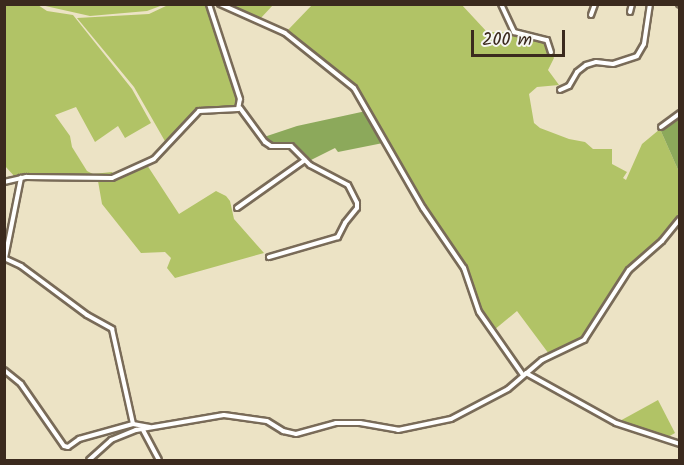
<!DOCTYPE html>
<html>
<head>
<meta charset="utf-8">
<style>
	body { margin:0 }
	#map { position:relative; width:684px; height:465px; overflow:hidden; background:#ece3c5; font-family:Kalam,sans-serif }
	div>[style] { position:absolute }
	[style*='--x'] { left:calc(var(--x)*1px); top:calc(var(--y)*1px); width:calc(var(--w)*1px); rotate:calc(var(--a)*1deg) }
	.green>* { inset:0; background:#b1c366 }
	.forest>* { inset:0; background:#8ca95b }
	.roads { filter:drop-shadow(2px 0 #796b58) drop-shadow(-2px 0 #796b58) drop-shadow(0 2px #796b58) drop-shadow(0 -2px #796b58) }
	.minor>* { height:4px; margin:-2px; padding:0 2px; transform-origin:2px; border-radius:2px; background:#fff }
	span { translate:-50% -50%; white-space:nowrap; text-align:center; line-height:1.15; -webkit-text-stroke:6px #f6f6f2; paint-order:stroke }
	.frame { position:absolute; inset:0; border:6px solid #3b2a1e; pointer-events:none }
	.scale { position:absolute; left:471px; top:30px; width:94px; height:27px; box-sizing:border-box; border:3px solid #3b2a1e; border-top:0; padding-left:8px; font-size:18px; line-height:21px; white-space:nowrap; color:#3b2a1e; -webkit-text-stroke:4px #f6f6f2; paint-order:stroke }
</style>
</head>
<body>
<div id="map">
	<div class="green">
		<div style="clip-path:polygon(461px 4px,487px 32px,512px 32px,546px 42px,554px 58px,548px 70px,559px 85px,537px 87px,529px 94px,534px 123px,540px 128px,569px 139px,585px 142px,593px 149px,612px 149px,612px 164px,627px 172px,623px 178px,626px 180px,642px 144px,660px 129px,679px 172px,679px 214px,657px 241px,626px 268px,586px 334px,549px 354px,517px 311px,494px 330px,477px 304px,469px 273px,420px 200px,355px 87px,286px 32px,312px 5px)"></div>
		<div style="clip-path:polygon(4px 5px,38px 5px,47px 11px,73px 15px,132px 89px,151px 123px,125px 138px,118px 126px,95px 142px,76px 107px,55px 115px,70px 136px,72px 147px,87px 171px,93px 174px,112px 172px,114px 175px,98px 178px,36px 174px,16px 178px,5px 166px)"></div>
		<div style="clip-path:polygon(41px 5px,163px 5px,147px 11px,90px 16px)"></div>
		<div style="clip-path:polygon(168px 5px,207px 5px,238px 98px,238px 108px,233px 110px,197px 110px,166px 143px,134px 87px,77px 18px,149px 14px)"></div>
		<div style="clip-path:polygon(224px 5px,273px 5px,260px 19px)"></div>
		<div style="clip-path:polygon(147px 165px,179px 214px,216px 191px,226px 196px,230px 201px,234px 219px,264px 253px,175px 278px,167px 268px,171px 258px,165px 252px,141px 253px,102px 204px,98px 181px,112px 180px)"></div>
		<div style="clip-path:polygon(658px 400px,675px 433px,666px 438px,618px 422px)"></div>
	</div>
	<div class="forest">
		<div style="clip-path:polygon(366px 111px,383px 143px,338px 152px,335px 148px,309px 161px,291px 143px,271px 145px,261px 138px,297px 126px)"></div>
		<div style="clip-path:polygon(679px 115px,679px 172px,660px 129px)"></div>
	</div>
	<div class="roads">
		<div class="minor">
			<div style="--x:220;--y:4;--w:71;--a:24"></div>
			<div style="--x:285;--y:33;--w:88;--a:38.6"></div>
			<div style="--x:354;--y:88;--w:138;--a:60.1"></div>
			<div style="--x:423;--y:208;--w:73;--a:55.7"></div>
			<div style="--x:464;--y:268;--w:46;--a:71.2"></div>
			<div style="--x:479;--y:312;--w:77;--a:55.1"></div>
			<div style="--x:501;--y:4;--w:31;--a:65"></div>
			<div style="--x:514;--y:32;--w:34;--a:14"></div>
			<div style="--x:547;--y:40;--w:13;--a:72"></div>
			<div style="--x:679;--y:4;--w:1;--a:45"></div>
			<div style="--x:630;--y:12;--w:8;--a:-76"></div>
			<div style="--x:591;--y:15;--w:12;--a:-70"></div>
			<div style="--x:560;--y:90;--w:10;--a:-24"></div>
			<div style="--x:569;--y:86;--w:16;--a:-60"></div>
			<div style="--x:577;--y:72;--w:11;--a:-38"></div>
			<div style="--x:586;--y:65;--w:10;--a:-17"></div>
			<div style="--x:596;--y:62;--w:17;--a:7"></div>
			<div style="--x:613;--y:64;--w:25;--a:-18"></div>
			<div style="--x:637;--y:56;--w:14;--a:-60"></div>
			<div style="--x:644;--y:44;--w:40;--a:-81.5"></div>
			<div style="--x:240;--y:108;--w:42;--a:53.7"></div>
			<div style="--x:265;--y:142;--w:7;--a:34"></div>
			<div style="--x:271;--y:146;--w:20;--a:0"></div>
			<div style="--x:291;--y:146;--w:27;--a:45"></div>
			<div style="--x:310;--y:165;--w:43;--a:27.8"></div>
			<div style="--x:348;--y:185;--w:20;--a:63"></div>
			<div style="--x:357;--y:203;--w:5;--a:90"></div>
			<div style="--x:357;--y:208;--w:19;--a:129"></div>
			<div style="--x:345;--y:223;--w:16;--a:117"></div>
			<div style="--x:338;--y:237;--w:72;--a:163.8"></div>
			<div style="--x:661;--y:127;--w:24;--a:-36"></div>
			<div style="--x:4;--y:182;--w:23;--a:-13"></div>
			<div style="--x:26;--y:177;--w:86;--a:0.7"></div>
			<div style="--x:112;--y:178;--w:46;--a:-24.3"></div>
			<div style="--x:154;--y:159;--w:66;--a:-46.8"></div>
			<div style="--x:199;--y:111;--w:39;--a:-3"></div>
			<div style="--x:238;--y:109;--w:10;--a:-79"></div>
			<div style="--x:240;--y:99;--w:100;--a:-108.1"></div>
			<div style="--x:237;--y:208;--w:83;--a:-35.2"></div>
			<div style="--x:4;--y:258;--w:19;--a:25"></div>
			<div style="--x:21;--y:266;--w:82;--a:36.6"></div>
			<div style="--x:87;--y:315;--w:29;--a:29"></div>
			<div style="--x:112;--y:329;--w:97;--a:77.5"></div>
			<div style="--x:5;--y:258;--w:82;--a:-78.7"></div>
			<div style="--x:4;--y:370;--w:22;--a:39"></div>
			<div style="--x:21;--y:384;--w:75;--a:55.3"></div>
			<div style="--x:64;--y:446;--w:4;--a:14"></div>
			<div style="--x:68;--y:447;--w:14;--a:-36"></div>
			<div style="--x:79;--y:439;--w:56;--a:-15.5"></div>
			<div style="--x:133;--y:424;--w:17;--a:10"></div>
			<div style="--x:526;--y:373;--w:103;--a:29.1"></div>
			<div style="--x:616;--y:423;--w:67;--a:18.2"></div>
			<div style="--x:143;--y:430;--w:34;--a:62"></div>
			<div style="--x:89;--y:460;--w:30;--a:-42"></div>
			<div style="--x:111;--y:440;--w:27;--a:-22"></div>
			<div style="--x:136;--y:430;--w:89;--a:-9.7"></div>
			<div style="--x:224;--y:415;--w:43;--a:7.9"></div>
			<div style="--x:267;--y:421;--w:19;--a:32"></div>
			<div style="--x:283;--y:431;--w:13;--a:13"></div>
			<div style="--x:296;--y:434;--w:41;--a:-15.4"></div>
			<div style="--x:336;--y:423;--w:24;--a:0"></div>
			<div style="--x:360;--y:423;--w:39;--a:10"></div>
			<div style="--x:398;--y:430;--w:54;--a:-11.7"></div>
			<div style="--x:451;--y:419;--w:64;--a:-27.8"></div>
			<div style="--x:508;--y:389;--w:45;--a:-40.5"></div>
			<div style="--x:542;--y:360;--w:47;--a:-25.5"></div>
			<div style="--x:584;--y:340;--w:83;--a:-57.3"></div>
			<div style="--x:629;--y:270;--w:44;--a:-41.3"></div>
			<div style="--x:662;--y:241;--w:28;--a:-51"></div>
		</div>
	</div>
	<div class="frame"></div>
	<div class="scale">200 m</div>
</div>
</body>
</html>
